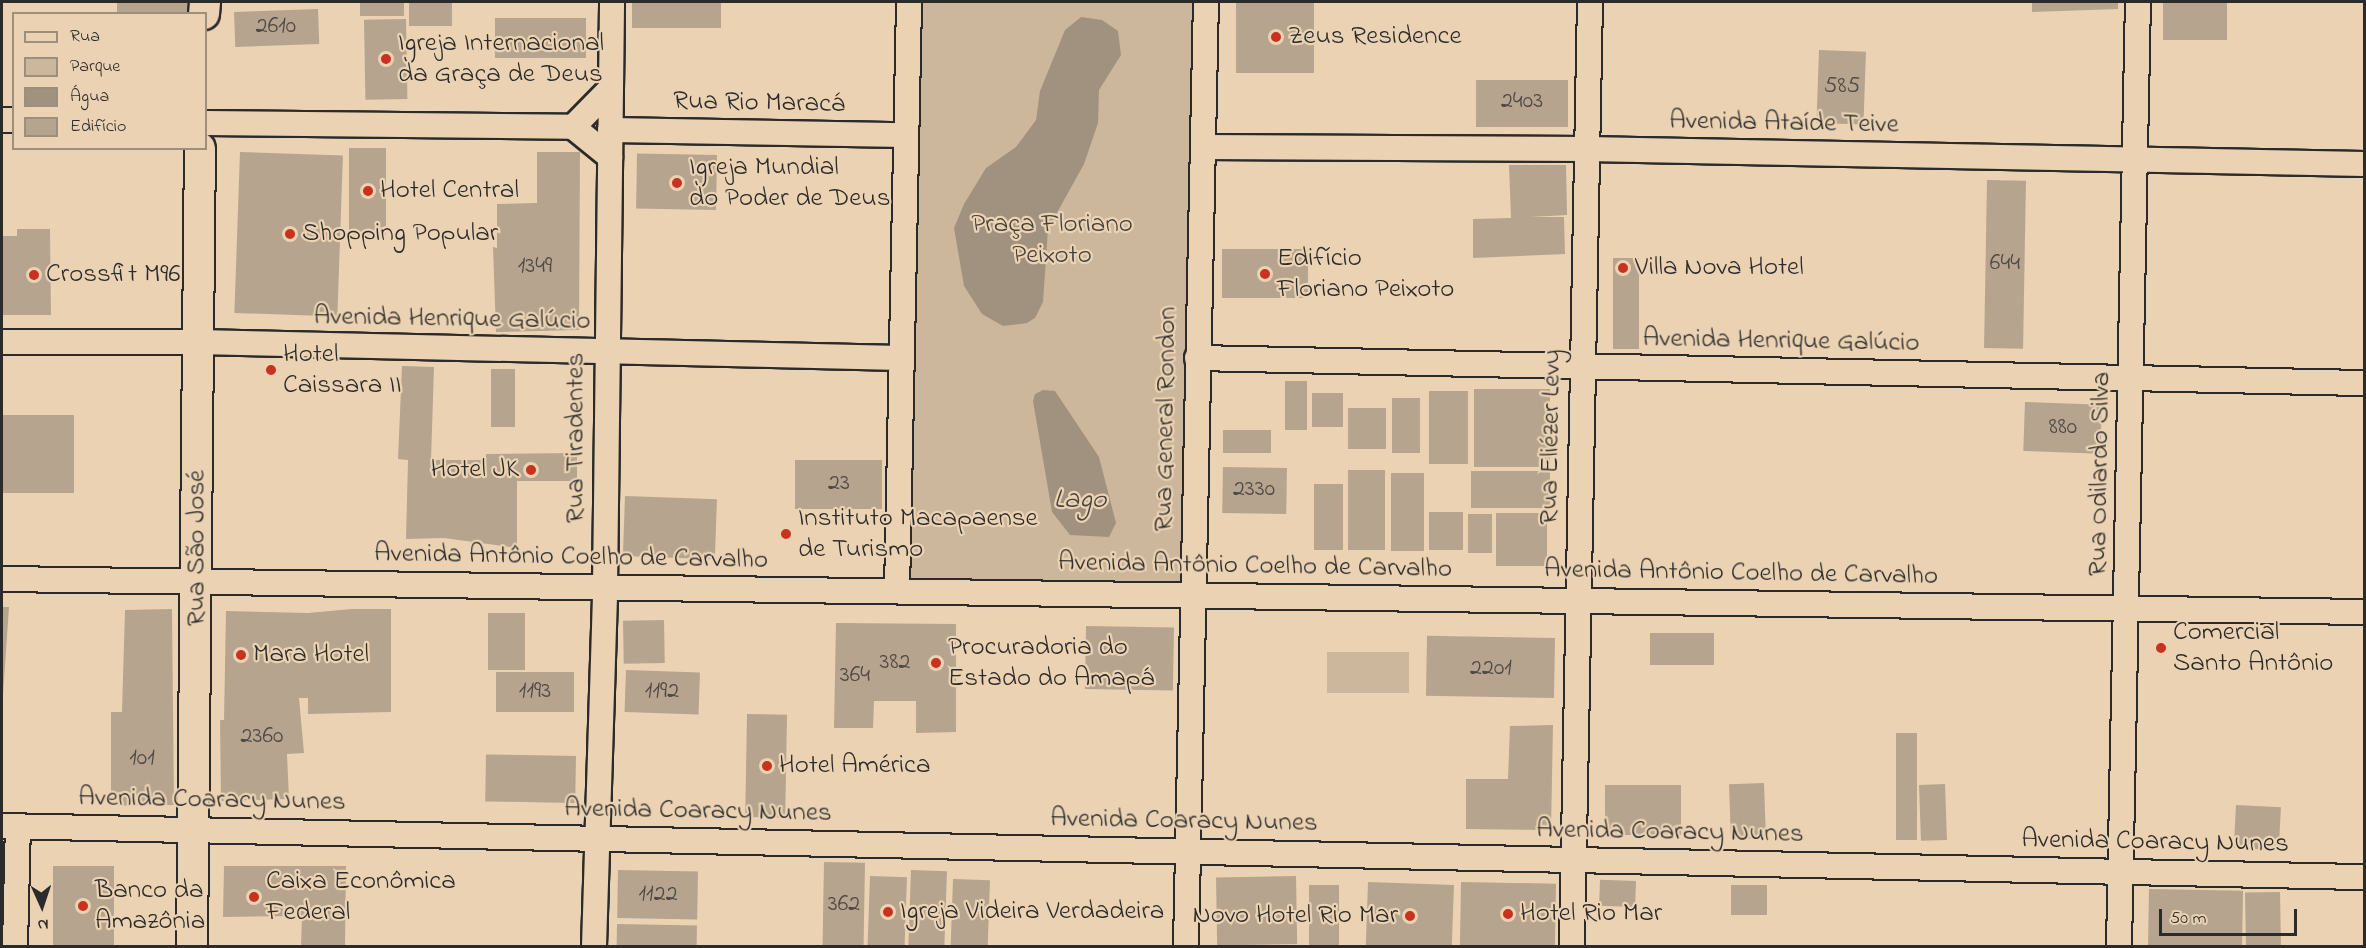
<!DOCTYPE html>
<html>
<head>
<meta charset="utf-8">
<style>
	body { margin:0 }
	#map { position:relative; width:2366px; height:948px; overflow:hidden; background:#ebd2b3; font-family:"Indie Flower",sans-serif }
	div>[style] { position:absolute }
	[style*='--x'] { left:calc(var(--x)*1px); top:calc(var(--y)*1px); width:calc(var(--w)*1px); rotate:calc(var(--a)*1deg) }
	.green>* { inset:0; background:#ccb79d; transform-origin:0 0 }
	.water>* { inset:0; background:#a1927f }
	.building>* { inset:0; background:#b6a48e; transform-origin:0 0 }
	.roads { filter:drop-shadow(2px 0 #2b2b2b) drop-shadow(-2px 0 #2b2b2b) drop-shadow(0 2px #2b2b2b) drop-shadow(0 -2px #2b2b2b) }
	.minor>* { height:24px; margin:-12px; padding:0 12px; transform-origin:12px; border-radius:12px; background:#ebd2b3 }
	.major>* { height:30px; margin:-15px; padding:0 15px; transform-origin:15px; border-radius:15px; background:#ebd2b3 }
	.dots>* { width:16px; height:16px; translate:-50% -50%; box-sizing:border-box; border:3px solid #ebd2b3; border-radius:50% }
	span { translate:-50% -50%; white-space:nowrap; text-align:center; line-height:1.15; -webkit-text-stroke:4.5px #ebd2b3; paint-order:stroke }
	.number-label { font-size:24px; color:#4e4944 }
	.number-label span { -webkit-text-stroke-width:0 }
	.poi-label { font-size:27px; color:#2b2b2b }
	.left { translate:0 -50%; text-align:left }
	.right { translate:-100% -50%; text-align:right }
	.street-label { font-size:27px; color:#2b2b2b }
	.park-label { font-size:27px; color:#43403c }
	.water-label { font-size:28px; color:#484540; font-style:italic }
	.frame { position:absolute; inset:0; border:3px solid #2b2b2b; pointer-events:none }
	.legend { position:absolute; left:12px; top:12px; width:195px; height:138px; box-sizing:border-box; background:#ebd2b3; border:2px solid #9e8f7d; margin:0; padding:8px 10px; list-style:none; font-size:18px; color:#2b2b2b }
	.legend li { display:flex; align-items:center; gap:12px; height:30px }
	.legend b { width:30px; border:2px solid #9e8f7d }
	.north { position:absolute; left:12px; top:876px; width:60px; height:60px; -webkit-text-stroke:4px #ebd2b3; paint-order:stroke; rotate:177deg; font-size:16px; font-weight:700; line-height:24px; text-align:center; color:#2b2b2b }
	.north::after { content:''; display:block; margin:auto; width:21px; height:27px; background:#2b2b2b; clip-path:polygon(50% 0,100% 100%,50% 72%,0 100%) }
	.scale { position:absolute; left:2159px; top:909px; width:138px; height:27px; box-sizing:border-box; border:3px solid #2b2b2b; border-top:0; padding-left:8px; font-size:18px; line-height:21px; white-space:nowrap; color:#2b2b2b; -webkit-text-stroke:4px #ebd2b3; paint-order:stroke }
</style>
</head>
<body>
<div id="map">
	<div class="green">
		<div style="left:909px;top:2px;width:297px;height:589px"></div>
		<div style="left:1327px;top:652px;width:82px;height:41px"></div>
	</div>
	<div class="water">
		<div style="clip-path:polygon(1081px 17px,1102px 20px,1118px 31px,1121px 55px,1099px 90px,1098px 123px,1084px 164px,1048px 229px,1043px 302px,1035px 318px,1027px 323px,1003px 326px,982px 314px,964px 286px,954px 228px,964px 204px,986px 168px,1016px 147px,1036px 120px,1040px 91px,1065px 30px)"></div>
		<div style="clip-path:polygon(1043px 390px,1055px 391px,1099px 457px,1116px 523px,1109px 537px,1070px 535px,1052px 512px,1033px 401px,1035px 394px)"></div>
	</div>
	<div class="building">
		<div style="left:117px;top:2px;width:72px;height:12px"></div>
		<div style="left:360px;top:2px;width:44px;height:14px"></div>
		<div style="left:409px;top:2px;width:43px;height:24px"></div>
		<div style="left:632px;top:2px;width:89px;height:26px"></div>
		<div style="left:1236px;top:2px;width:78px;height:71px"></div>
		<div style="clip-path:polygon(2032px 2px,2118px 2px,2118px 9px,2032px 12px)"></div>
		<div style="left:2163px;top:2px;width:64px;height:38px"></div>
		<div style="left:318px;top:9px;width:35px;height:84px;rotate:88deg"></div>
		<div style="left:586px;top:18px;width:40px;height:91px;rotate:90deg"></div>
		<div style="left:406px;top:19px;width:80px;height:42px;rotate:89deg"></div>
		<div style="left:1819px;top:50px;width:47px;height:73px;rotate:2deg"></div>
		<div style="left:1476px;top:80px;width:92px;height:47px"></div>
		<div style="left:349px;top:148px;width:37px;height:87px"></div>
		<div style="left:240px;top:152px;width:103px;height:161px;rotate:2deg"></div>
		<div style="clip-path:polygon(537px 152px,580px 152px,579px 330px,496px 332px,493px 247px,497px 248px,497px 204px,537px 203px)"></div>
		<div style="left:717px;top:155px;width:55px;height:80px;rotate:91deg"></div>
		<div style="clip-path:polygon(1509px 165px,1566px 165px,1567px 215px,1530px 217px,1564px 217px,1565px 254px,1473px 258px,1473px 219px,1511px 218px)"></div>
		<div style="left:1987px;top:180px;width:39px;height:168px;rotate:1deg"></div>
		<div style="clip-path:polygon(17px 229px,50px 229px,51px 315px,2px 315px,2px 236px,17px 236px)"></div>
		<div style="left:1222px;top:249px;width:86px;height:49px"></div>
		<div style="left:1613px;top:258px;width:26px;height:91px"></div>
		<div style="clip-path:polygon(402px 366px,434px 367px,431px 460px,486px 460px,486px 454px,577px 453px,577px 481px,517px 481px,517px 548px,444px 538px,406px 539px,408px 460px,398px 459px)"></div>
		<div style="left:491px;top:369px;width:24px;height:58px"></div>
		<div style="left:1285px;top:381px;width:22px;height:49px"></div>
		<div style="left:1474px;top:389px;width:76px;height:78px"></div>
		<div style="left:1429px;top:391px;width:39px;height:73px"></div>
		<div style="left:1312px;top:393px;width:31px;height:34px"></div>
		<div style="left:1392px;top:398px;width:28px;height:55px"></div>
		<div style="left:2025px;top:402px;width:77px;height:49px;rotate:2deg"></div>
		<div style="left:1386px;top:408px;width:41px;height:38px;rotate:90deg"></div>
		<div style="left:2px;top:415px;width:72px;height:78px"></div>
		<div style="left:1223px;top:430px;width:48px;height:23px"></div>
		<div style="left:795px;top:460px;width:87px;height:49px"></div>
		<div style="left:1223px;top:467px;width:64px;height:46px;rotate:1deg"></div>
		<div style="left:1348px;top:470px;width:37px;height:80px"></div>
		<div style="left:1550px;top:471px;width:37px;height:79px;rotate:90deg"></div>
		<div style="left:1391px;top:473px;width:33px;height:78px"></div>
		<div style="left:1314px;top:484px;width:29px;height:66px"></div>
		<div style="left:625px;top:496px;width:92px;height:60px;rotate:2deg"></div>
		<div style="left:1429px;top:512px;width:34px;height:38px"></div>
		<div style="left:1547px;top:513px;width:53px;height:51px;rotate:90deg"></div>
		<div style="left:1468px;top:514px;width:24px;height:39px"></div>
		<div style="clip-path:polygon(2px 607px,9px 607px,2px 709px)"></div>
		<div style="clip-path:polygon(172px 609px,174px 805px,111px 806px,111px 712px,122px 712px,125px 610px)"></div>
		<div style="clip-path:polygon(352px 609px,391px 609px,391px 712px,308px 714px,308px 698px,299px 698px,304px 753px,287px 754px,289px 799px,221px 801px,220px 720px,224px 720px,226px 611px,308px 613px)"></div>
		<div style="left:488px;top:613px;width:37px;height:57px"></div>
		<div style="left:664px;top:620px;width:43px;height:41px;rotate:89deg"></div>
		<div style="clip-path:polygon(836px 623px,956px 624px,956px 732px,916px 733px,916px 701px,874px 701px,873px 728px,834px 728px)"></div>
		<div style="left:1086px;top:626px;width:88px;height:63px;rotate:1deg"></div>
		<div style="left:1714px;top:633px;width:32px;height:64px;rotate:90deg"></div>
		<div style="left:1555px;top:638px;width:60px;height:128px;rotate:91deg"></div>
		<div style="left:626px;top:670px;width:74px;height:42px;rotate:2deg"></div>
		<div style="left:574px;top:672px;width:40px;height:78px;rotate:90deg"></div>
		<div style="left:747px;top:714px;width:40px;height:103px;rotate:1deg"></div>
		<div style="clip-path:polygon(1553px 725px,1551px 830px,1466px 829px,1466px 779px,1508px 779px,1510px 726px)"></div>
		<div style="left:1896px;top:733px;width:21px;height:107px"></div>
		<div style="left:576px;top:756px;width:47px;height:90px;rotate:91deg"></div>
		<div style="left:1764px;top:783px;width:55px;height:35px;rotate:88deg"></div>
		<div style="left:1945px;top:784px;width:56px;height:26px;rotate:88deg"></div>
		<div style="left:1605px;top:785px;width:76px;height:50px"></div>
		<div style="left:2236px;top:805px;width:45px;height:43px;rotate:3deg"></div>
		<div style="left:824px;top:862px;width:41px;height:84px;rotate:1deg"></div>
		<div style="left:53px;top:866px;width:61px;height:80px"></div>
		<div style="clip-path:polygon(224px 866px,346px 866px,345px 946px,301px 946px,302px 916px,223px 917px)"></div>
		<div style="left:618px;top:870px;width:80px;height:48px;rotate:1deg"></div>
		<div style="left:911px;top:870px;width:36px;height:76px;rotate:2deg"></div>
		<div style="left:870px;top:876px;width:37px;height:70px;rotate:2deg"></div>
		<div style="left:1296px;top:876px;width:68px;height:80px;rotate:89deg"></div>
		<div style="left:953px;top:879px;width:37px;height:67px;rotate:2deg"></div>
		<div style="left:1636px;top:881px;width:26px;height:36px;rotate:92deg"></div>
		<div style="left:1368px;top:882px;width:86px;height:64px;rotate:2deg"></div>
		<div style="left:1461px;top:882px;width:95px;height:64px;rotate:1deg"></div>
		<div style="left:1309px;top:885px;width:30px;height:61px"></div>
		<div style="left:1731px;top:885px;width:36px;height:30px"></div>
		<div style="left:2149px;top:889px;width:94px;height:57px;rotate:1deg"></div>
		<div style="left:2280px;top:892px;width:54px;height:35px;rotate:89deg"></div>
		<div style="left:617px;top:924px;width:80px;height:22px;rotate:1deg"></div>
	</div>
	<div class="roads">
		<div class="minor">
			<div style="--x:2;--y:120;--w:12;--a:0"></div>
			<div style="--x:206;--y:123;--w:367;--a:0.6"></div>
			<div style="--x:573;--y:127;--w:48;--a:39"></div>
			<div style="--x:573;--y:127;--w:54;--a:-45.7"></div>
			<div style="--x:610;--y:130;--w:296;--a:1"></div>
			<div style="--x:1203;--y:147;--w:384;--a:0.3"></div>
			<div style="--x:1587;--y:149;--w:777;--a:1.11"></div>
			<div style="--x:2;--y:342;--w:196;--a:0"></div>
			<div style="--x:198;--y:342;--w:703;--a:1.3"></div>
			<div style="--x:1197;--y:358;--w:1167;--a:1.23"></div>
			<div style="--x:2;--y:579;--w:2362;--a:0.8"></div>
			<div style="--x:897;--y:591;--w:589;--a:-88.83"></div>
			<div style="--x:2;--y:826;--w:2363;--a:1.24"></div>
			<div style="--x:15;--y:946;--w:120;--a:-88.6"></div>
			<div style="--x:594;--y:946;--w:359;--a:-88.2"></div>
			<div style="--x:605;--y:587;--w:585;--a:-89.31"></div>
			<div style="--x:1186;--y:946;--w:944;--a:-88.79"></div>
			<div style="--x:1572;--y:946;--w:944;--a:-88.91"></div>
			<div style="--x:2119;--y:946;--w:944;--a:-88.85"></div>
		</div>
		<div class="major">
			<div style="--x:204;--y:14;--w:12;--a:-85"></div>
			<div style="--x:192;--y:946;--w:798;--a:-89.43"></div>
		</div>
	</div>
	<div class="dots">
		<div style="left:1276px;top:37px;background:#c8321e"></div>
		<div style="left:386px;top:59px;background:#c8321e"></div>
		<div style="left:677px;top:183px;background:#c8321e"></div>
		<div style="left:368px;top:191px;background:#c8321e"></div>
		<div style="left:290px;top:234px;background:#c8321e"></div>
		<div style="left:1623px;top:268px;background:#c8321e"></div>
		<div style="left:1265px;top:274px;background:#c8321e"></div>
		<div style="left:34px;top:275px;background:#c8321e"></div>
		<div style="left:271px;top:370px;background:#c8321e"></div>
		<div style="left:531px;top:470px;background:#c8321e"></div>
		<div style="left:786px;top:534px;background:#c8321e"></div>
		<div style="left:2161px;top:648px;background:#c8321e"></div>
		<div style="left:241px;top:655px;background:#c8321e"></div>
		<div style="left:936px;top:663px;background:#c8321e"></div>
		<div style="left:767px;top:766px;background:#c8321e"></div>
		<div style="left:254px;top:897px;background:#c8321e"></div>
		<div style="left:83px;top:906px;background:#c8321e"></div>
		<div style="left:888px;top:912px;background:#c8321e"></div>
		<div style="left:1508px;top:914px;background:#c8321e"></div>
		<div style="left:1410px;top:916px;background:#c8321e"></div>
	</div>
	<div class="number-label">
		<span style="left:276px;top:27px">2610</span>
		<span style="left:1842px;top:87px">585</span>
		<span style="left:1522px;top:102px">2403</span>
		<span style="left:2005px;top:264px">644</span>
		<span style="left:535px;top:267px">1349</span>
		<span style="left:2063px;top:428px">880</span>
		<span style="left:839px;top:484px">23</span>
		<span style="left:1254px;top:490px">2330</span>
		<span style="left:895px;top:663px">382</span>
		<span style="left:1491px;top:669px">2201</span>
		<span style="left:855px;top:676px">364</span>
		<span style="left:535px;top:692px">1193</span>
		<span style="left:662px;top:692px">1192</span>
		<span style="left:262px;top:737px">2360</span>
		<span style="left:142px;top:759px">101</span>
		<span style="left:658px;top:895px">1122</span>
		<span style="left:844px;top:905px">362</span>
	</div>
	<div class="poi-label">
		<span class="left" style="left:1288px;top:37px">Zeus Residence</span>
		<span class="left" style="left:398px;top:59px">Igreja Internacional<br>da Graça de Deus</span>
		<span class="left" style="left:689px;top:183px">Igreja Mundial<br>do Poder de Deus</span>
		<span class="left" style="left:380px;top:191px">Hotel Central</span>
		<span class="left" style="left:302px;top:234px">Shopping Popular</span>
		<span class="left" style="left:1277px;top:274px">Edifício<br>Floriano Peixoto</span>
		<span class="left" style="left:1635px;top:268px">Villa Nova Hotel</span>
		<span class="left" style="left:46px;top:275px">Crossfit M96</span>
		<span class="left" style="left:283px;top:370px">Hotel<br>Caissara II</span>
		<span class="right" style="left:519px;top:470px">Hotel JK</span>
		<span class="left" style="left:798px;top:534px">Instituto Macapaense<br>de Turismo</span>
		<span class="left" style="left:2173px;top:648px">Comercial<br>Santo Antônio</span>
		<span class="left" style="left:948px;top:663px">Procuradoria do<br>Estado do Amapá</span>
		<span class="left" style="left:253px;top:655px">Mara Hotel</span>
		<span class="left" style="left:779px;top:766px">Hotel América</span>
		<span class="left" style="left:266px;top:897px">Caixa Econômica<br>Federal</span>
		<span class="left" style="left:95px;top:906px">Banco da<br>Amazônia</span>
		<span class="left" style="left:900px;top:912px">Igreja Videira Verdadeira</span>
		<span class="left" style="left:1520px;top:914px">Hotel Rio Mar</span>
		<span class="right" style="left:1398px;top:916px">Novo Hotel Rio Mar</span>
	</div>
	<div class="street-label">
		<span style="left:759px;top:103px;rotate:1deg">Rua Rio Maracá</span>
		<span style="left:1784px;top:123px;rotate:1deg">Avenida Ataíde Teive</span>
		<span style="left:452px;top:319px;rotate:1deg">Avenida Henrique Galúcio</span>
		<span style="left:1781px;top:341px;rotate:1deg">Avenida Henrique Galúcio</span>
		<span style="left:1166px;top:419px;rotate:-89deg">Rua General Rondon</span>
		<span style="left:1551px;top:437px;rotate:-89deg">Rua Eliézer Levy</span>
		<span style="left:576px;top:438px;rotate:-90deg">Rua Tiradentes</span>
		<span style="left:2100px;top:474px;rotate:-89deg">Rua Odilardo Silva</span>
		<span style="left:197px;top:548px;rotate:-90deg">Rua São José</span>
		<span style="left:571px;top:557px;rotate:1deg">Avenida Antônio Coelho de Carvalho</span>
		<span style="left:1255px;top:566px;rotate:1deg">Avenida Antônio Coelho de Carvalho</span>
		<span style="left:1741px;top:573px;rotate:1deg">Avenida Antônio Coelho de Carvalho</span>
		<span style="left:212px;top:800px;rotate:1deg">Avenida Coaracy Nunes</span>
		<span style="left:698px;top:811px;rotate:1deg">Avenida Coaracy Nunes</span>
		<span style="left:1184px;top:821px;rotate:1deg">Avenida Coaracy Nunes</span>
		<span style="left:1670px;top:832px;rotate:1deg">Avenida Coaracy Nunes</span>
		<span style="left:2155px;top:842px;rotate:1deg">Avenida Coaracy Nunes</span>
	</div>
	<div class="park-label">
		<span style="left:1052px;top:240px">Praça Floriano<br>Peixoto</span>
	</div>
	<div class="water-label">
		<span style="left:1080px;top:501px">Lago</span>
	</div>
	<div class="frame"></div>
	<ul class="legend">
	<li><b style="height:8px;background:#ebd2b3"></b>Rua</li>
	<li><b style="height:16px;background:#ccb79d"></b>Parque</li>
	<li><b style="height:16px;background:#a1927f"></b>Água</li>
	<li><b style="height:16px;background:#b6a48e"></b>Edifício</li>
	</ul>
	<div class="north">N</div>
	<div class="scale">50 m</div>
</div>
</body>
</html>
